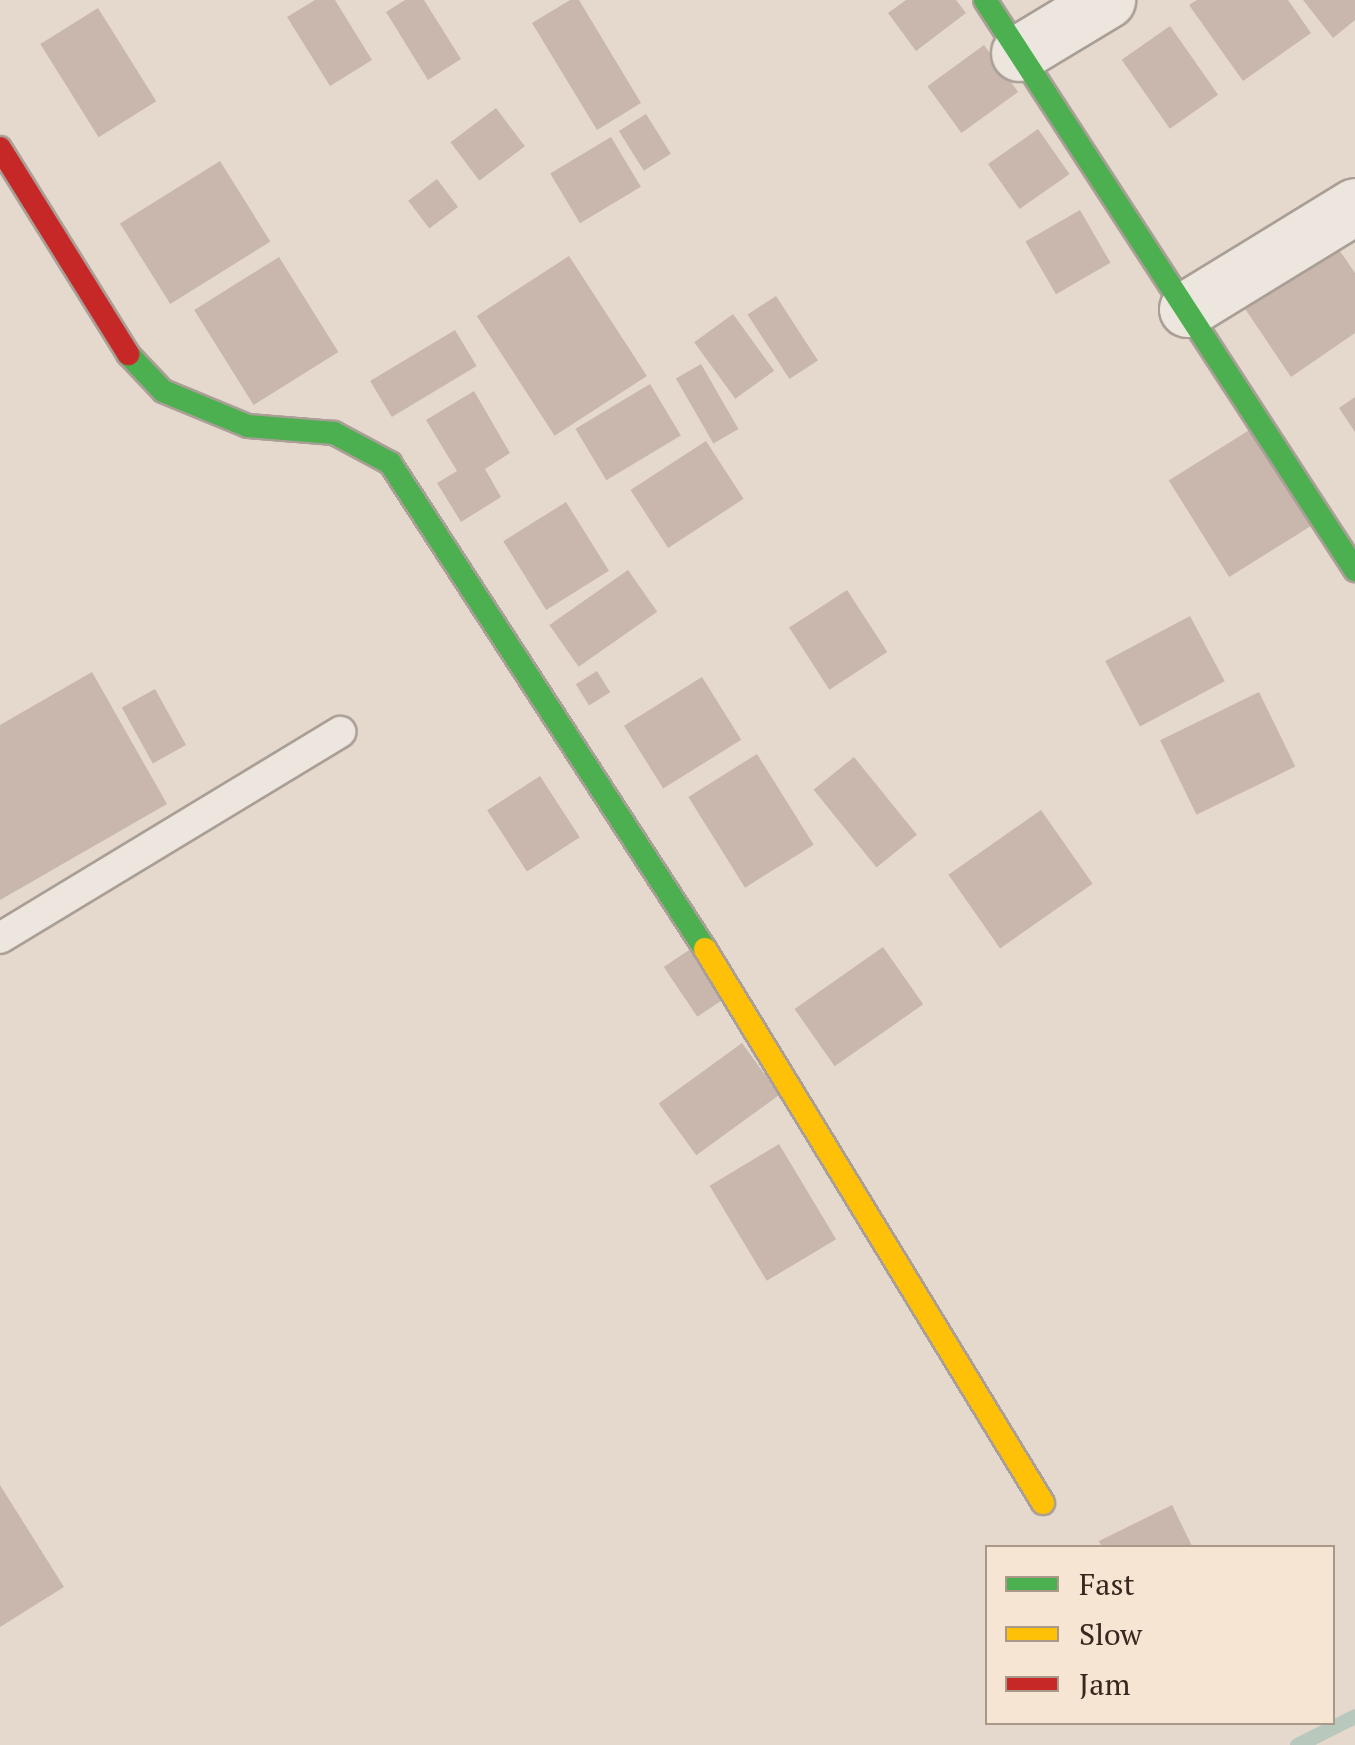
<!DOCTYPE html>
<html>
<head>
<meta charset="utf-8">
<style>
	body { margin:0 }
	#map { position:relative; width:1355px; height:1745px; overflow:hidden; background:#e5d9ce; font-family:"PT Serif",serif }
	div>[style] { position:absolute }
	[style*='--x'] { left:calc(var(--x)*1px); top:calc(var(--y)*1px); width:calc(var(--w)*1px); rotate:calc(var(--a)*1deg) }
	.stream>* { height:15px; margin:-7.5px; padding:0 7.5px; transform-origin:7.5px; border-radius:7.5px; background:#b9c8bc }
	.building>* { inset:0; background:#c9b7ae; transform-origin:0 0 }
	.roads { filter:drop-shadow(2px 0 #aa9f96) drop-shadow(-2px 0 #aa9f96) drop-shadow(0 2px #aa9f96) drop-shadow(0 -2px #aa9f96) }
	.lane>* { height:30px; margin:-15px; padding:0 15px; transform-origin:15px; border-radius:15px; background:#ede6df }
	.street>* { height:55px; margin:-27.5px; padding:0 27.5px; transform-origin:27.5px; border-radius:27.5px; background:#ede6df }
	.fast>* { height:22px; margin:-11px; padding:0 11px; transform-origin:11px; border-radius:11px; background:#4caf50 }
	.slow>* { height:22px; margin:-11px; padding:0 11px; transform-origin:11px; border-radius:11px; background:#ffc107 }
	.jam>* { height:22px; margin:-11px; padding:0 11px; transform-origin:11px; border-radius:11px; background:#c62828 }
	span { translate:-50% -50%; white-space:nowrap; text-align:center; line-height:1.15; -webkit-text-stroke:8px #f6e5d3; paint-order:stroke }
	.legend { position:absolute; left:985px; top:1545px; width:350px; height:180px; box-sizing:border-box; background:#f6e5d3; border:2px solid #aa998b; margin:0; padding:12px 18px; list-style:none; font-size:30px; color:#39261e }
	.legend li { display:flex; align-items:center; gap:20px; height:50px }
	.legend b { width:50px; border:2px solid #aa998b }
</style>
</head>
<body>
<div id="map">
	<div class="stream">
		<div style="--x:1297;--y:1745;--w:65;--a:-26.6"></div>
	</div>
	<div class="building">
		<div style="clip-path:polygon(315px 0,335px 0,372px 60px,330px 86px,287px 17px)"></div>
		<div style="clip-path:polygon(405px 0,424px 0,461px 59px,428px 80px,386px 12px)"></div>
		<div style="clip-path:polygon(570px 0,579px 0,641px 103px,597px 130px,532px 23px)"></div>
		<div style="clip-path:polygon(906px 0,956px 0,966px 13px,916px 51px,888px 13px)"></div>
		<div style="clip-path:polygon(1197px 0,1288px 0,1311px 33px,1243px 81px,1189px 5px)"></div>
		<div style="clip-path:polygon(1303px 0,1355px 0,1355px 20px,1333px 38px)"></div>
		<div style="left:98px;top:8px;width:110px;height:68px;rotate:58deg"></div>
		<div style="left:1170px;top:26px;width:84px;height:59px;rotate:55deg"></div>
		<div style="left:984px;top:45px;width:58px;height:70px;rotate:54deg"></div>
		<div style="left:496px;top:108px;width:48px;height:57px;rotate:53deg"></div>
		<div style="left:646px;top:114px;width:47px;height:32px;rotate:58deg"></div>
		<div style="left:1038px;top:129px;width:55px;height:61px;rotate:55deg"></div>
		<div style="left:611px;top:137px;width:58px;height:71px;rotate:59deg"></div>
		<div style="left:220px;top:161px;width:95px;height:118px;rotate:58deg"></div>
		<div style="left:437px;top:179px;width:35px;height:36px;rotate:53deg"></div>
		<div style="left:1080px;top:210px;width:61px;height:63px;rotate:60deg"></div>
		<div style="clip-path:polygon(1329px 235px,1355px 273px,1355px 333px,1291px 377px,1237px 297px)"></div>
		<div style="left:569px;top:256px;width:143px;height:110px;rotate:57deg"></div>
		<div style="left:279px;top:257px;width:112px;height:100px;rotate:58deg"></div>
		<div style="left:776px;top:296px;width:77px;height:34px;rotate:57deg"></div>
		<div style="left:733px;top:314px;width:70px;height:48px;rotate:54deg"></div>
		<div style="left:455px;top:330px;width:42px;height:99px;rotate:59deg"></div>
		<div style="left:701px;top:364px;width:75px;height:29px;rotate:60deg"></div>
		<div style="left:650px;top:384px;width:60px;height:87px;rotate:59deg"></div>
		<div style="clip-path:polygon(474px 391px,510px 453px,485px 469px,501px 497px,461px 522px,437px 483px,457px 471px,426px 420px)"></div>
		<div style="clip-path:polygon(1355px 397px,1355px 432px,1339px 408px)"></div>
		<div style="left:1251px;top:429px;width:114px;height:97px;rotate:58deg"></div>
		<div style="left:706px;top:441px;width:69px;height:90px;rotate:57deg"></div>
		<div style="left:566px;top:502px;width:81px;height:74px;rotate:58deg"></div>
		<div style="left:628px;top:570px;width:51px;height:96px;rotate:55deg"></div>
		<div style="left:847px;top:590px;width:74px;height:69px;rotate:57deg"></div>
		<div style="left:1190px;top:616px;width:74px;height:96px;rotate:62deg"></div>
		<div style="left:597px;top:671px;width:25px;height:25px;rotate:58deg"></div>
		<div style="clip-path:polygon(92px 672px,167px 804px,0 900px,0 725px)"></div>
		<div style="left:702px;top:677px;width:74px;height:92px;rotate:58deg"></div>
		<div style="left:155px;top:689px;width:64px;height:38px;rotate:61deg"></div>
		<div style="left:1259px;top:692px;width:83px;height:110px;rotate:64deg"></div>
		<div style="left:757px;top:754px;width:107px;height:81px;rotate:58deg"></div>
		<div style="left:854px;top:757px;width:100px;height:52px;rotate:51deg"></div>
		<div style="left:540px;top:776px;width:73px;height:63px;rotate:57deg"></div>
		<div style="left:1041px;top:810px;width:90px;height:113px;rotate:55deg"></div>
		<div style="left:883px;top:947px;width:70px;height:108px;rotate:55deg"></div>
		<div style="left:692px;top:948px;width:60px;height:34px;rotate:56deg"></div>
		<div style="left:742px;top:1043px;width:64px;height:103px;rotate:54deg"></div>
		<div style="left:779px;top:1144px;width:111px;height:81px;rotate:59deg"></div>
		<div style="clip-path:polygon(0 1485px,64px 1587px,0 1627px)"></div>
		<div style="clip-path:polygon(1172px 1505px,1193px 1548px,1102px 1548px,1099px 1541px)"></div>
	</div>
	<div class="roads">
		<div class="lane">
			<div style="--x:0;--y:938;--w:398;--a:-31.2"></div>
		</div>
		<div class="street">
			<div style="--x:1019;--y:53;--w:103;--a:-31.1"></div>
			<div style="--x:1187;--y:309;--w:197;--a:-31.5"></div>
		</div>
		<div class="fast">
			<div style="--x:985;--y:0;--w:680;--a:57.01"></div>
			<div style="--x:128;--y:354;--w:51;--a:46.6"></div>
			<div style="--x:163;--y:391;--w:92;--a:22.4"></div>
			<div style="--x:248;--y:426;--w:86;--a:4.7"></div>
			<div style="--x:334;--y:433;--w:64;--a:28.2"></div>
			<div style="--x:390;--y:463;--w:579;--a:57.05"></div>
		</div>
		<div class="slow">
			<div style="--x:705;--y:949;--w:649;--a:58.61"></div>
		</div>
		<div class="jam">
			<div style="--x:0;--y:148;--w:243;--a:58.1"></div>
		</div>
	</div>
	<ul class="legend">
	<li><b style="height:12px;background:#4caf50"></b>Fast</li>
	<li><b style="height:12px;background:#ffc107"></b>Slow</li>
	<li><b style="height:12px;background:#c62828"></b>Jam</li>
	</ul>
</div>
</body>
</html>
